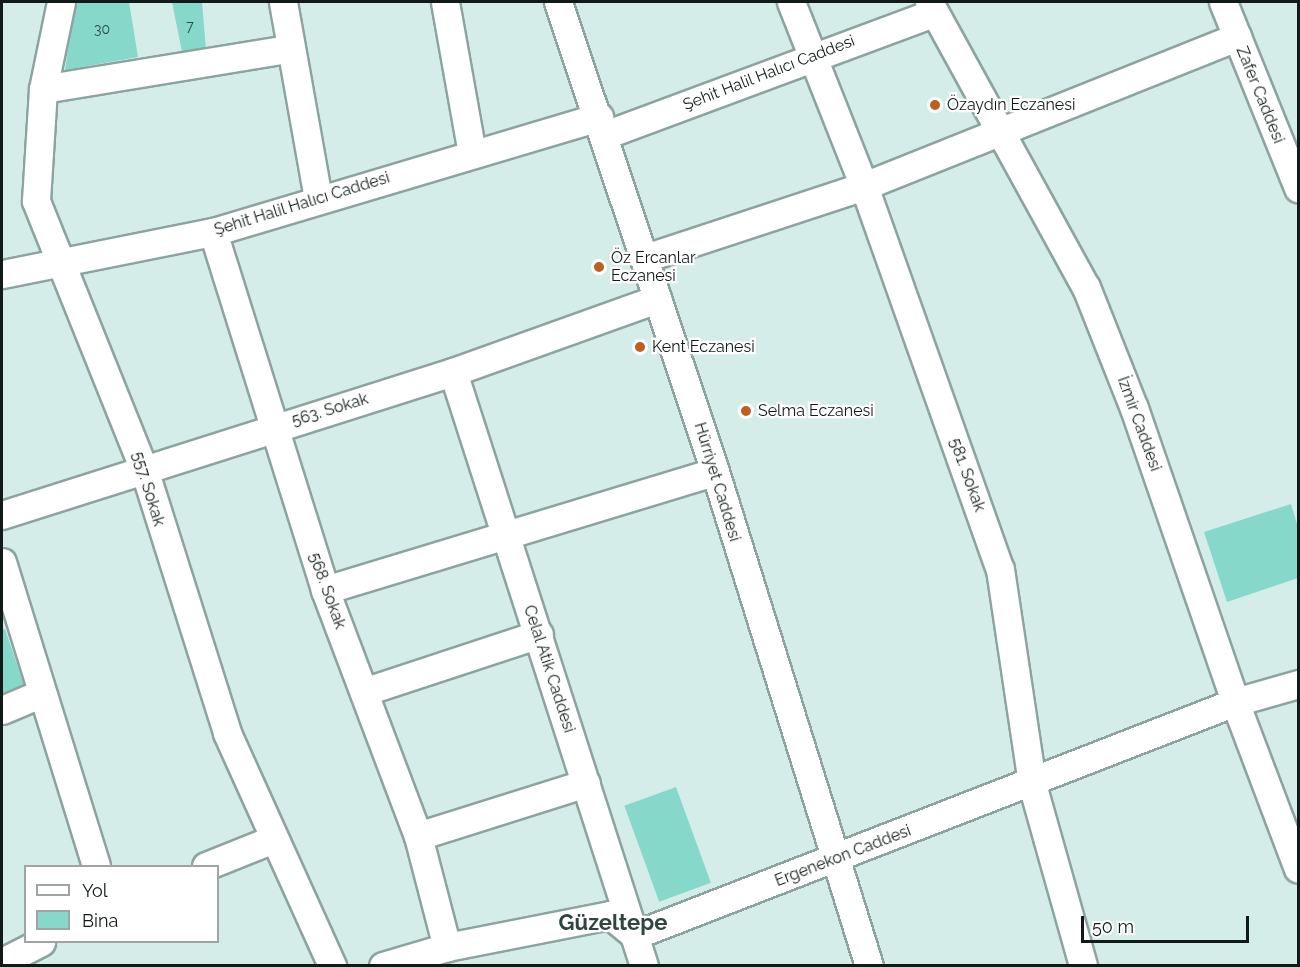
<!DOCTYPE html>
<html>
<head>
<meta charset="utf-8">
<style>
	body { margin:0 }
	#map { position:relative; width:1300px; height:967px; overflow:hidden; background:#d5ede8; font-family:Raleway,sans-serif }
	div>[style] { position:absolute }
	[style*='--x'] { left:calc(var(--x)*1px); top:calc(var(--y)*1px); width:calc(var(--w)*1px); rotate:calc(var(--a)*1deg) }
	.building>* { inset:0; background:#86d8cb; transform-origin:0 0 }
	.roads { filter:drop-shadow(2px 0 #8ca39f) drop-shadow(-2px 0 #8ca39f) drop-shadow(0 2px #8ca39f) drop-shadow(0 -2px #8ca39f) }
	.minor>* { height:27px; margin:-13.5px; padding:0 13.5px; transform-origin:13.5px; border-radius:13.5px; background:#fff }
	.dots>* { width:16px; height:16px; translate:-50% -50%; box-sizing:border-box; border:3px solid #fff; border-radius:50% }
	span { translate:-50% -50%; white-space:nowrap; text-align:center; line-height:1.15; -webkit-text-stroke:4.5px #fff; paint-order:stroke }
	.number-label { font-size:14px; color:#2f4a46 }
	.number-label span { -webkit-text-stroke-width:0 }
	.street-label { font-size:16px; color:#121a19 }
	.poi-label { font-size:16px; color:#121a19 }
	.left { translate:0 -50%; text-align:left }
	.district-label { font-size:22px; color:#304440; font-weight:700 }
	.frame { position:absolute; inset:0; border:3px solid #121a19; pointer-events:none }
	.legend { position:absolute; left:24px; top:865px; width:195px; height:78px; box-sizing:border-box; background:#fff; border:2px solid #a0a3a3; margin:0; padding:8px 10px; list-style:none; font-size:18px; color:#121a19 }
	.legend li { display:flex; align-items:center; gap:12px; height:30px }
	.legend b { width:30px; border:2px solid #a0a3a3 }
	.scale { position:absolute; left:1081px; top:916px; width:168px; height:27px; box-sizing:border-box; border:3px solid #121a19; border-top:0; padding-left:8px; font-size:18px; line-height:21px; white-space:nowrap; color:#121a19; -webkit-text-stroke:4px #fff; paint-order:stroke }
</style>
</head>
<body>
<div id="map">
	<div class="building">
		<div style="clip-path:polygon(75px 2px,129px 2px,138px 57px,65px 70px)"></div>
		<div style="clip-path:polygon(172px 2px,202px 2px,206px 50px,182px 52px)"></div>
		<div style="clip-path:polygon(1291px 504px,1298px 527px,1298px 578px,1227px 602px,1204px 532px)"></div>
		<div style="clip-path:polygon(5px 629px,24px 685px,2px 693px,2px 630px)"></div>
		<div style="left:676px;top:787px;width:102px;height:55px;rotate:70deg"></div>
	</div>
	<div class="roads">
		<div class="minor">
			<div style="--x:61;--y:2;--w:89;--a:101.7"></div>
			<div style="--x:43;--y:89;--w:112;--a:93.6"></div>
			<div style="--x:36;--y:201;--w:289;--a:68.1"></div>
			<div style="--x:144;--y:469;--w:277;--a:72.5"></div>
			<div style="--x:227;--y:733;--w:256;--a:65.7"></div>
			<div style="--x:283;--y:2;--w:200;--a:79.9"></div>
			<div style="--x:445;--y:2;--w:153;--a:79.9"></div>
			<div style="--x:558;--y:2;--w:488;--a:71.5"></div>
			<div style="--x:713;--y:465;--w:525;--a:72.7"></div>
			<div style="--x:791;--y:2;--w:198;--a:68.4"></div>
			<div style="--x:864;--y:186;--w:406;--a:70.5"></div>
			<div style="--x:1000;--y:569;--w:217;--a:81.5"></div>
			<div style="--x:1032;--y:784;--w:189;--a:74.3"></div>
			<div style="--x:929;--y:2;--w:325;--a:61.2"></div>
			<div style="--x:1086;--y:287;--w:130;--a:68.4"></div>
			<div style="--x:1134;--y:408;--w:311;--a:71"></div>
			<div style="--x:1235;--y:702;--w:178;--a:69.3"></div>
			<div style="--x:1223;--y:2;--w:201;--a:68"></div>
			<div style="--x:43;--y:89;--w:248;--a:-9.3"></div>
			<div style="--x:605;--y:135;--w:350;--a:-20.4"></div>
			<div style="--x:213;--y:232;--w:375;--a:72.6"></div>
			<div style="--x:325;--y:590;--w:263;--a:69.3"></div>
			<div style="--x:418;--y:836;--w:115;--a:75.4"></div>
			<div style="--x:645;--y:258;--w:231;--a:-18.2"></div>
			<div style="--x:864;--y:186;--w:402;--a:-21.8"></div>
			<div style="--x:2;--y:274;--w:215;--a:-11.3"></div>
			<div style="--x:213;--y:232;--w:403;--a:-16.6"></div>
			<div style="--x:453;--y:372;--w:624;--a:72.17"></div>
			<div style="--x:2;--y:515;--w:473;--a:-17.6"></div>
			<div style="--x:453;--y:372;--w:217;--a:-19.7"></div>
			<div style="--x:2;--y:562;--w:318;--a:72.8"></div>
			<div style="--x:325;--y:590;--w:406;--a:-16.9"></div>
			<div style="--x:366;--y:691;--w:182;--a:-18.2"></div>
			<div style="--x:2;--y:710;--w:43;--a:-23"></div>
			<div style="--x:418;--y:836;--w:176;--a:-17.5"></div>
			<div style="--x:206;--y:866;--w:70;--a:-21.8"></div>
			<div style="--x:2;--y:962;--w:44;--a:-27.1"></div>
			<div style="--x:383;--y:966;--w:67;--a:-16.5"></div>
			<div style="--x:447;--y:947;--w:166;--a:-11.1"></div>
			<div style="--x:610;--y:915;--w:32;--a:39"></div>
			<div style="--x:635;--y:935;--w:644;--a:-21.22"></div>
			<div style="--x:1235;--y:702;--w:66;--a:-15.9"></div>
		</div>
	</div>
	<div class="dots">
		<div style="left:935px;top:105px;background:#bf5e1f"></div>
		<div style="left:599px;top:267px;background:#bf5e1f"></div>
		<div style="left:640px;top:347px;background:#bf5e1f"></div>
		<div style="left:746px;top:411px;background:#bf5e1f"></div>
	</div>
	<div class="number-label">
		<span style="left:190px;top:26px">7</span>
		<span style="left:102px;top:29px">30</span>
	</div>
	<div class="street-label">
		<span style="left:769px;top:73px;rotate:-21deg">Şehit Halil Halıcı Caddesi</span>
		<span style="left:1260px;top:95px;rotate:68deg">Zafer Caddesi</span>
		<span style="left:302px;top:204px;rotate:-17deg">Şehit Halil Halıcı Caddesi</span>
		<span style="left:330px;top:410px;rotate:-17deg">563. Sokak</span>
		<span style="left:1139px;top:424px;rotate:70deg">İzmir Caddesi</span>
		<span style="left:967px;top:475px;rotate:70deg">581. Sokak</span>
		<span style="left:717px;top:482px;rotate:73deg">Hürriyet Caddesi</span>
		<span style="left:148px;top:489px;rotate:73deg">557. Sokak</span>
		<span style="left:327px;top:591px;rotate:70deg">568. Sokak</span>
		<span style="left:549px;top:669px;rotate:72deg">Celal Atik Caddesi</span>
		<span style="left:843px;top:856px;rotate:-21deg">Ergenekon Caddesi</span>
	</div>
	<div class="poi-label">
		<span class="left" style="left:947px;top:105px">Özaydın Eczanesi</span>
		<span class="left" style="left:611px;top:267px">Öz Ercanlar<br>Eczanesi</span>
		<span class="left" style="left:652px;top:347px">Kent Eczanesi</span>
		<span class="left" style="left:758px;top:411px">Selma Eczanesi</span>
	</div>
	<div class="district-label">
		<span style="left:613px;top:923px">Güzeltepe</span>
	</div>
	<div class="frame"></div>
	<ul class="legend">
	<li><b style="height:8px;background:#fff"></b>Yol</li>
	<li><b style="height:16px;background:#86d8cb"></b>Bina</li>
	</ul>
	<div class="scale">50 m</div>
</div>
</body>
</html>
